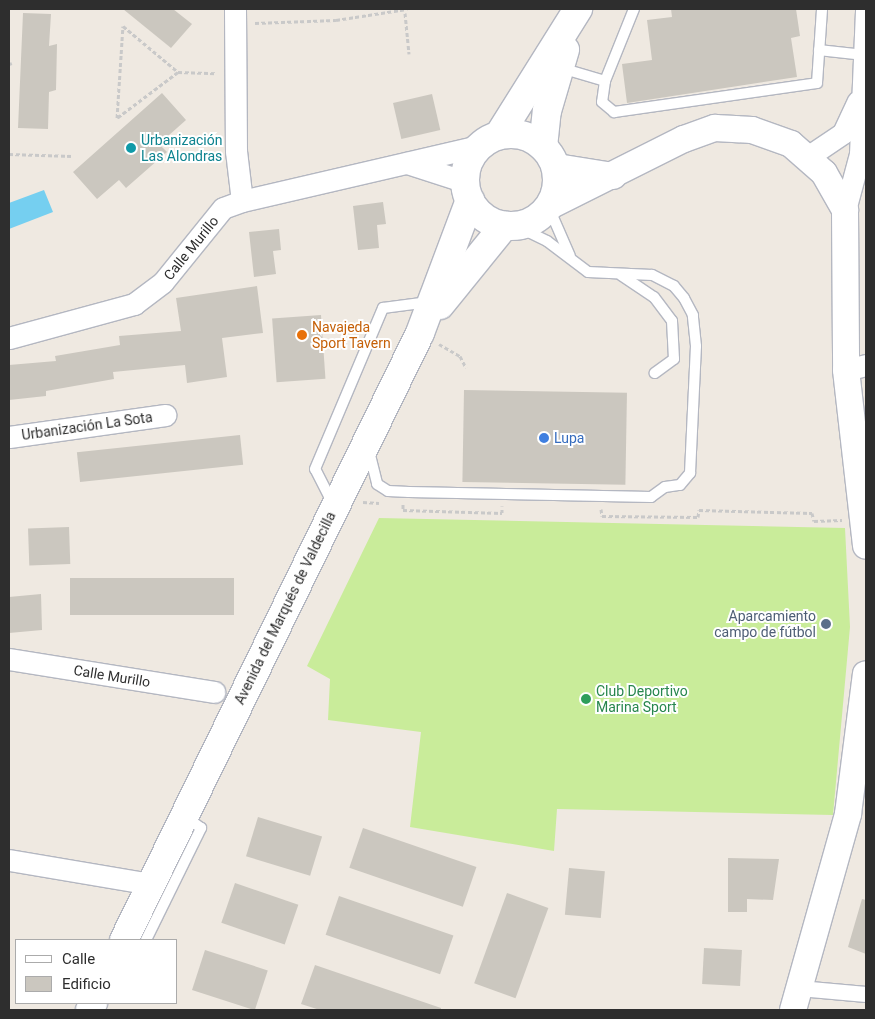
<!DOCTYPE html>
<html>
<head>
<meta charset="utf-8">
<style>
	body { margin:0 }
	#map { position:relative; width:875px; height:1019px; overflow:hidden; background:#efe9e1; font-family:Roboto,sans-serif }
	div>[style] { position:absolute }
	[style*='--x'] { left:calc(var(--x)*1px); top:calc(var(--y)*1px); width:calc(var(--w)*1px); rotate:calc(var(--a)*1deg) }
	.pitch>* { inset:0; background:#c9ec9a }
	.water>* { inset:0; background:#75cff0 }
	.building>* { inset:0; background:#cbc7bf; transform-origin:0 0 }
	.path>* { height:3px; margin-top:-1.5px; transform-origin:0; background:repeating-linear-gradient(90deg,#c9c9c9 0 4px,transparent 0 6.5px) }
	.roads { filter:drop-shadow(1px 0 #b4b7c1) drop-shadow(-1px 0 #b4b7c1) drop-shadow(0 1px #b4b7c1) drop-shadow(0 -1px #b4b7c1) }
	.service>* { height:10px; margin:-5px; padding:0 5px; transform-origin:5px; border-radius:5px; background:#fff }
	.pedestrian>* { height:15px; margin:-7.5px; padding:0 7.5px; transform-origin:7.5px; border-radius:7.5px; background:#fff }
	.minor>* { height:21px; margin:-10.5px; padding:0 10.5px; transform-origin:10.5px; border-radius:10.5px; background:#fff }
	.tertiary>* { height:26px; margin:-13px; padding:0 13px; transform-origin:13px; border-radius:13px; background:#fff }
	.secondary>* { height:28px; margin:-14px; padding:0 14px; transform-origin:14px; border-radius:14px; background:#fff }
	.secondary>.ring { margin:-14px; padding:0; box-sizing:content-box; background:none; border:28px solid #fff; border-radius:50% }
	.dots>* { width:14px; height:14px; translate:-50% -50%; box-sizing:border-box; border:2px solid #fff; border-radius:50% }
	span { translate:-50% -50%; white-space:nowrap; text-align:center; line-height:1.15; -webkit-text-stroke:4px #fff; paint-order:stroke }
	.culture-label { font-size:14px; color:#0d838f }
	.left { translate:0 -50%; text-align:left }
	.street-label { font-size:14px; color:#2e2e2e }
	.food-label { font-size:14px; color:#c56008 }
	.shop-label { font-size:14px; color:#366cbe }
	.service-label { font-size:14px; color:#4e5e75 }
	.right { translate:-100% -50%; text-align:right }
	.leisure-label { font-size:14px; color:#27864d }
	.frame { position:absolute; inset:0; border:10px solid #2e2e2e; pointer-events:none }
	.legend { position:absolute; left:15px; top:939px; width:162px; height:65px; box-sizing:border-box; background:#fff; border:1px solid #ababab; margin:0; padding:6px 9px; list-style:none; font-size:15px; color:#2e2e2e }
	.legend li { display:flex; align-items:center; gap:10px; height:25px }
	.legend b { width:25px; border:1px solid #ababab }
</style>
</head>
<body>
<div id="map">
	<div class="pitch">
		<div style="clip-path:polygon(379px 518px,845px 528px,850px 627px,833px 815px,557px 809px,554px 851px,410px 827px,421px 732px,328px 720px,330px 679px,307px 666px)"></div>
	</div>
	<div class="water">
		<div style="clip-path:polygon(44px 190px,53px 212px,9px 229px,9px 203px)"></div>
	</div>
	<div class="building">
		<div style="clip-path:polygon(123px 9px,173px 9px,192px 24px,171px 48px)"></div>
		<div style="clip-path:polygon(671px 9px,796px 9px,800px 36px,791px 38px,797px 77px,627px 103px,622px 64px,652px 60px,647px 20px,672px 17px)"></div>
		<div style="clip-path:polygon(23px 13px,51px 14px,49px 46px,57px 44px,56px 90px,49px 92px,48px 129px,18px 128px)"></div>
		<div style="clip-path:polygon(162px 93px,186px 120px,159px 144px,167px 152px,126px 188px,119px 180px,97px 199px,73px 172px)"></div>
		<div style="left:432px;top:94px;width:37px;height:40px;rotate:77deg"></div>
		<div style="clip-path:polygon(383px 202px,386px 224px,377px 225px,379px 248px,358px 250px,353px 206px)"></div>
		<div style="clip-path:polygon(279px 229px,281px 250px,273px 251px,276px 274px,254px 277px,249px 232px)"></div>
		<div style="clip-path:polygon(257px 286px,263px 333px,222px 338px,227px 377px,187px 383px,185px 365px,113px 372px,114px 379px,46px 391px,46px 396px,9px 400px,9px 365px,56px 361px,55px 356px,120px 345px,119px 336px,181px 331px,176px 298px)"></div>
		<div style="left:321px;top:315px;width:64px;height:49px;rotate:86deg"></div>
		<div style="left:464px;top:390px;width:163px;height:92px;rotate:1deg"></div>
		<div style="left:240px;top:435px;width:30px;height:164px;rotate:84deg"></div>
		<div style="left:69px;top:527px;width:37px;height:41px;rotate:88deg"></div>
		<div style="left:234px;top:578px;width:37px;height:164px;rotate:90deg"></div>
		<div style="clip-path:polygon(41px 594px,42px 630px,9px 633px,9px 597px)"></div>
		<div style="left:258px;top:817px;width:67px;height:41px;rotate:17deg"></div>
		<div style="left:363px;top:828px;width:120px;height:42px;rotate:19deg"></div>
		<div style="clip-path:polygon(728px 858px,779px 859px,773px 900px,747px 899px,747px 912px,728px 912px)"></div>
		<div style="left:569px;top:868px;width:36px;height:47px;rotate:5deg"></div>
		<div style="left:235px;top:883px;width:67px;height:42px;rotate:19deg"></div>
		<div style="left:507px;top:893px;width:44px;height:96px;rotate:20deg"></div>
		<div style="left:339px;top:896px;width:121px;height:41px;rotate:19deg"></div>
		<div style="clip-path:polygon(862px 899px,866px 900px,866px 954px,848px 947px)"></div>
		<div style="left:704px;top:948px;width:38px;height:36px;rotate:3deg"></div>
		<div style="left:205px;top:950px;width:66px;height:42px;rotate:18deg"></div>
		<div style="clip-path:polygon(315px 965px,441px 1008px,441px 1010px,320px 1010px,301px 1004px)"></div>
	</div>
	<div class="path">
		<div style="--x:405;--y:13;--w:41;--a:84.4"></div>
		<div style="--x:255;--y:23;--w:81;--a:-2.1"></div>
		<div style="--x:336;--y:20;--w:72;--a:-8.8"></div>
		<div style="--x:9;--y:64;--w:3;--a:-18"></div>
		<div style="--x:178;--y:72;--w:76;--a:143"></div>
		<div style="--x:117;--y:118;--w:92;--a:-86.3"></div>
		<div style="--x:123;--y:26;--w:72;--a:39.9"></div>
		<div style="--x:178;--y:72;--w:38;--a:2"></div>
		<div style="--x:9;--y:154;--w:63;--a:1.8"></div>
		<div style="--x:439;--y:344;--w:24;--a:30"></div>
		<div style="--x:460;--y:356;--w:13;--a:63"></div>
		<div style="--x:363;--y:502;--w:16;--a:4"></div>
		<div style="--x:403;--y:504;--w:6;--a:90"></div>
		<div style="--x:403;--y:510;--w:99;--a:1.7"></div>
		<div style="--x:502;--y:513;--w:7;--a:-90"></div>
		<div style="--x:601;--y:509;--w:7;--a:82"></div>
		<div style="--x:602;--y:516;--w:96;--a:0.6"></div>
		<div style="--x:698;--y:517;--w:7;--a:-82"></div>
		<div style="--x:699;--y:510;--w:113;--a:1.5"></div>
		<div style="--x:812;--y:513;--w:8;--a:76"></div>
		<div style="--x:814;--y:521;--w:28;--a:-2"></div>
	</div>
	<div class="roads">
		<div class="service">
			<div style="--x:819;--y:50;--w:45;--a:6.3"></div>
			<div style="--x:561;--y:68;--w:46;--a:16.5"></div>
			<div style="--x:605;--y:81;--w:78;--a:-68.1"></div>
			<div style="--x:605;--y:81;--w:21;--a:98"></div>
			<div style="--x:602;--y:102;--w:16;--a:40"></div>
			<div style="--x:614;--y:112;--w:205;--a:-8.1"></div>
			<div style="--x:817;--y:83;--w:74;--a:-86.1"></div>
			<div style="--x:549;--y:208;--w:52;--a:66.4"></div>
			<div style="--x:621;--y:275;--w:40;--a:34"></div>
			<div style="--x:654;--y:297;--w:30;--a:53"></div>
			<div style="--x:672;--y:321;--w:38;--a:87"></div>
			<div style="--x:674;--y:359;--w:24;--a:144"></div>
			<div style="--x:369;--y:451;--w:34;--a:76"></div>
			<div style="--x:377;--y:484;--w:13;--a:32"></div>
			<div style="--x:388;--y:491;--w:21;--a:3"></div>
			<div style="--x:409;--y:492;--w:242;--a:1.2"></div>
			<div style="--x:651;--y:497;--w:17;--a:-36"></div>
			<div style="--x:665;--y:487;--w:15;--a:-8"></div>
			<div style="--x:680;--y:485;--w:16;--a:-50"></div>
			<div style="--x:690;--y:473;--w:127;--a:-87.3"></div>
			<div style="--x:696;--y:346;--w:31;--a:-96"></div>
			<div style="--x:693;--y:315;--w:19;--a:-118"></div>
			<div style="--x:684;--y:298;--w:16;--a:-130"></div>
			<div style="--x:674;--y:286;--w:25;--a:-153"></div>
			<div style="--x:652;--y:275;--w:64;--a:-177.3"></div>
			<div style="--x:588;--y:272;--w:51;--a:-142.9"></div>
			<div style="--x:547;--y:241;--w:32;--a:-154"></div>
			<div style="--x:333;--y:504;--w:39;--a:-117"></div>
			<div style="--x:315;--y:469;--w:175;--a:-67.1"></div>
			<div style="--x:383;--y:308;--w:46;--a:-7.4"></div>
			<div style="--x:146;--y:940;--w:125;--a:-63.8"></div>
			<div style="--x:201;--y:828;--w:19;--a:-144"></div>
		</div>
		<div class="pedestrian">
			<div style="--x:799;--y:988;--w:67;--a:5.1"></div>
		</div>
		<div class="minor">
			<div style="--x:235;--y:9;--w:142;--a:89.6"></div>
			<div style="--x:236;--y:151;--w:50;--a:83.2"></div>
			<div style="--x:806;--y:158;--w:45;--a:-34"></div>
			<div style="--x:843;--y:133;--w:35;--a:-65"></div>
			<div style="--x:407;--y:163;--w:62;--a:17.9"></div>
			<div style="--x:845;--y:210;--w:58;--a:-75"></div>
			<div style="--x:860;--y:154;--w:145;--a:-87.6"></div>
			<div style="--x:9;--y:338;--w:130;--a:-15.2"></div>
			<div style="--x:134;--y:304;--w:36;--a:-37"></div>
			<div style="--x:163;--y:282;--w:95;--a:-51"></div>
			<div style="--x:223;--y:208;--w:20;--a:-20"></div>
			<div style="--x:242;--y:201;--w:243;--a:-13.1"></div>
			<div style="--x:846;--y:370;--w:21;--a:-14"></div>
			<div style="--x:9;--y:437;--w:158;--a:-8"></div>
			<div style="--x:9;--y:659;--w:208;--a:9.1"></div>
			<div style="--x:9;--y:860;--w:144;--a:9.6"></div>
		</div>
		<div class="tertiary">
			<div style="--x:557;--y:167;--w:57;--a:9.1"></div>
			<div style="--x:552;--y:205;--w:148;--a:-26.6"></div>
			<div style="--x:684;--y:139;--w:33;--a:-20"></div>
			<div style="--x:715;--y:128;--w:37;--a:3"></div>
			<div style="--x:752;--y:130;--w:41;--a:19.7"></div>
			<div style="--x:791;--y:144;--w:44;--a:41.3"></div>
			<div style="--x:824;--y:173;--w:43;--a:60.4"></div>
			<div style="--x:845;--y:210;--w:160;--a:89.6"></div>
			<div style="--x:846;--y:370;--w:177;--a:83.5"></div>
			<div style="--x:793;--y:1010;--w:204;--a:-74.3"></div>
			<div style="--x:848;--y:814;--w:141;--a:-82.7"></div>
		</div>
		<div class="secondary">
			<div class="ring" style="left:465px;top:134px;width:64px;height:64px"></div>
			<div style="--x:499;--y:135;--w:149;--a:-57.9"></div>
			<div style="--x:543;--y:147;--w:36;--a:-84"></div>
			<div style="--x:547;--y:111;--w:64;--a:-73.6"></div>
			<div style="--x:440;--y:305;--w:102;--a:-51"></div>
			<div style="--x:124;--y:940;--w:675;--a:-64"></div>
			<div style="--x:420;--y:333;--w:142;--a:-69.4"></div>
			<div style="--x:90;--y:1010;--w:8;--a:-67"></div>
		</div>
	</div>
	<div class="dots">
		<div style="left:131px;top:148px;background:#0f9aa8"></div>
		<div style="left:302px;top:335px;background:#e8710a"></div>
		<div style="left:544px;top:438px;background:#3f7fe0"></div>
		<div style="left:826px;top:624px;background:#5c6f8a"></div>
		<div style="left:586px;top:699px;background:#2e9e5b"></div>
	</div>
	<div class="culture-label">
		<span class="left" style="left:141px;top:148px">Urbanización<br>Las Alondras</span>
	</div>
	<div class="street-label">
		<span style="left:191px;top:248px;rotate:-51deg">Calle Murillo</span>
		<span style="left:87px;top:426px;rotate:-8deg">Urbanización La Sota</span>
		<span style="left:285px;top:608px;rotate:-64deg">Avenida del Marqués de Valdecilla</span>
		<span style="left:112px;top:676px;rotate:9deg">Calle Murillo</span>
	</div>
	<div class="food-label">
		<span class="left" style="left:312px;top:335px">Navajeda<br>Sport Tavern</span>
	</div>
	<div class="shop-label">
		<span class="left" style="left:554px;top:438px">Lupa</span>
	</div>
	<div class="service-label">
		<span class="right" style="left:816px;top:624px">Aparcamiento<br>campo de fútbol</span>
	</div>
	<div class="leisure-label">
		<span class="left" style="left:596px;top:699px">Club Deportivo<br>Marina Sport</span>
	</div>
	<div class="frame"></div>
	<ul class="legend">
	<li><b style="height:6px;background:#fff"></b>Calle</li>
	<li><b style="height:14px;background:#cbc7bf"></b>Edificio</li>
	</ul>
</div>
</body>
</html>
